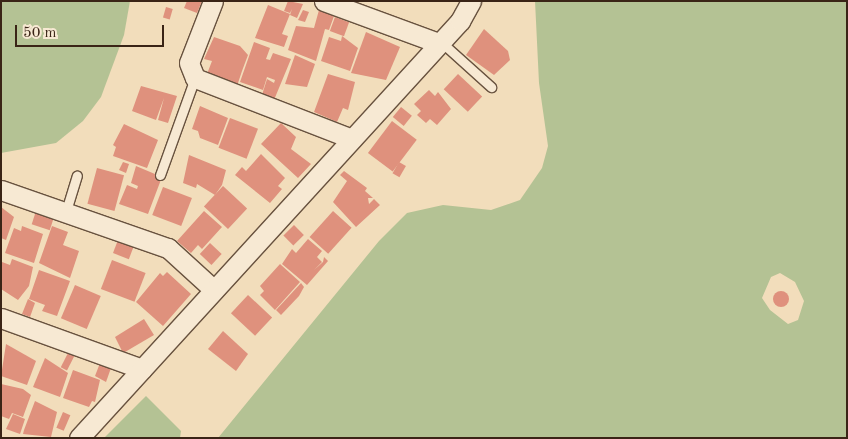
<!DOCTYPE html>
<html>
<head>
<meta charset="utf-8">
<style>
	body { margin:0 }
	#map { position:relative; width:848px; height:439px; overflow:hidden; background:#f2ddbb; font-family:"Old Standard TT",serif }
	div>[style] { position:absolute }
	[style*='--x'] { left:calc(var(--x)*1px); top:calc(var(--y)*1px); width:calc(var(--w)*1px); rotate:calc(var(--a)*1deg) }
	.green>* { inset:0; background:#b4c294 }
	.building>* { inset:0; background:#df917d; transform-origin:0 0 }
	.round { border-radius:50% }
	.roads { filter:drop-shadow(1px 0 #68523f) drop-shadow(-1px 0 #68523f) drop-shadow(0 1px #68523f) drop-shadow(0 -1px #68523f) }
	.lane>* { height:9px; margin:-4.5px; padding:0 4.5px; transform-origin:4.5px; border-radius:4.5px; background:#f7e9d3 }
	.street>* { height:19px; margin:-9.5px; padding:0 9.5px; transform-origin:9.5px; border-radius:9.5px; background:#f7e9d3 }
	span { translate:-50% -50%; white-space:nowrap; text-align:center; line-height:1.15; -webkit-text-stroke:4px #f7e9d3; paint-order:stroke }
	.frame { position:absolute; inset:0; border:2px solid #3a2416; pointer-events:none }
	.scale { position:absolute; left:15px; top:25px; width:149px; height:22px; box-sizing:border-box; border:2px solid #3a2416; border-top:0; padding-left:6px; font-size:15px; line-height:18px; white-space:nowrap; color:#3a2416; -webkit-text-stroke:4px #f7e9d3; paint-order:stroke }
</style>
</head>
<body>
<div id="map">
	<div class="green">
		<div style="clip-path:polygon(1px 1px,130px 1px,124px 35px,101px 97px,83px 121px,56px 143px,1px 153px)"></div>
		<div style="clip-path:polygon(evenodd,535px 1px,847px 1px,847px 438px,218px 438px,379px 241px,407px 213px,443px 205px,491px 210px,520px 200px,542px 168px,548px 146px,539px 83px,535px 1px,780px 273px,795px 282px,804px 301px,798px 320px,788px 324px,770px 310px,762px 298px,771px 277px,780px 273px)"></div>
		<div style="clip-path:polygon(146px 396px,181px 431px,180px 438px,104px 438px)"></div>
	</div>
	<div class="building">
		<div style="clip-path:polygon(187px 1px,202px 1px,197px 13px,184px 8px)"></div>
		<div style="clip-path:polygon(288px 1px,303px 4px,297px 18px,290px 15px,292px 9px,290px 13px,284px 11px)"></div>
		<div style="clip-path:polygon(268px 5px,290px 14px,282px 34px,288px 36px,284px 47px,255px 38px)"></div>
		<div style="left:166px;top:7px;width:7px;height:11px;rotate:16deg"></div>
		<div style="clip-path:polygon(303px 10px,309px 12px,305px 22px,298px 20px)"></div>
		<div style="clip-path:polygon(319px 10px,334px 16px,329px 30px,325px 29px,316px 61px,288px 50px,296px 26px,314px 28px)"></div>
		<div style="left:335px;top:17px;width:15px;height:15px;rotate:20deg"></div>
		<div style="clip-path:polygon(484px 29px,508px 51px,510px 60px,494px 75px,466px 55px)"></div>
		<div style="clip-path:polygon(366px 32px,400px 47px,386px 80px,351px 73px)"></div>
		<div style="clip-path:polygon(342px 36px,358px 48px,350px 71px,321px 61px,329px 37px,341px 41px)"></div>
		<div style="clip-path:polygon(214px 37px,240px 46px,248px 55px,242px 71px,233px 68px,242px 71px,237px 86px,207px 74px,212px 61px,204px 59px)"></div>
		<div style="clip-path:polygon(254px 42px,270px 48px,266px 59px,270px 60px,273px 53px,291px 59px,274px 100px,262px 95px,267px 79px,274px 83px,275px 80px,267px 77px,263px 90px,240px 82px)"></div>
		<div style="clip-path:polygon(295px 55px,315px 64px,307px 87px,285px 84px)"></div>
		<div style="clip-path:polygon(328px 74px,355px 82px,348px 110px,343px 108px,337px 122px,314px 112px)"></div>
		<div style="left:458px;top:74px;width:33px;height:21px;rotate:43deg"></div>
		<div style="clip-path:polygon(141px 86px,177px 96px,168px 123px,158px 120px,164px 98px,156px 120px,132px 111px)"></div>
		<div style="clip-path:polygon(429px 90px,435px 96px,438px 92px,451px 109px,437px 125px,430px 119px,426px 123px,417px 115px,421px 111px,414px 104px)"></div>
		<div style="clip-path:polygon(200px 106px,228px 118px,218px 145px,200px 138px,198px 131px,192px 129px)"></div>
		<div style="left:401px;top:107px;width:14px;height:13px;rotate:39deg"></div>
		<div style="left:230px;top:118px;width:30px;height:32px;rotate:21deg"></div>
		<div style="left:392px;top:121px;width:31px;height:40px;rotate:37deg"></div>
		<div style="clip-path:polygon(281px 123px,296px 137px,291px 149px,311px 164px,298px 178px,261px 144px)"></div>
		<div style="clip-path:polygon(124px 124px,158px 140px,147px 168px,113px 156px,116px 147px,113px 145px)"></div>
		<div style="clip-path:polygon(261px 154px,285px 178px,278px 186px,282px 189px,270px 203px,235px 175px,242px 167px,246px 171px)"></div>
		<div style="clip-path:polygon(189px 155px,226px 170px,222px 185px,215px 195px,197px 184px,196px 188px,183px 183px)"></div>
		<div style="clip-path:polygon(123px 162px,129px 164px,126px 173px,119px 170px)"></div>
		<div style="left:399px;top:162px;width:8px;height:13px;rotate:30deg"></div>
		<div style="clip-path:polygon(136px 166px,162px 177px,148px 214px,119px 204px,127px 185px,137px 189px,138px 186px,131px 183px)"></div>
		<div style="left:97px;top:168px;width:28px;height:37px;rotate:15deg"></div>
		<div style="clip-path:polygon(344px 171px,367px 188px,365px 191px,373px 198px,368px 198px,369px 204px,374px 199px,380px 205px,356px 227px,333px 202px,347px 181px,340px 175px)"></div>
		<div style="left:223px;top:186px;width:33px;height:28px;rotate:43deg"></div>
		<div style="left:163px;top:187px;width:31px;height:30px;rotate:21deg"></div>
		<div style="clip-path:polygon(1px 207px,14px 217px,6px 240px,1px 238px)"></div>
		<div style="left:36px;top:211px;width:19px;height:14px;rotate:18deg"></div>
		<div style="clip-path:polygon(204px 211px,222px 227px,202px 249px,198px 245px,191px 253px,177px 241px)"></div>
		<div style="left:333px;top:211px;width:25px;height:35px;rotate:42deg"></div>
		<div style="left:294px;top:225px;width:14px;height:15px;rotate:45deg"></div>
		<div style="clip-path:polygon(22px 226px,43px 234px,34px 263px,5px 253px,14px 228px,21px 231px)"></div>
		<div style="clip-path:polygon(52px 226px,68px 232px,63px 245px,79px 251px,70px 278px,39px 263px)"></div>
		<div style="clip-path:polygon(308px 239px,322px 251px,317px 257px,322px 262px,314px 270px,323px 262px,324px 257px,328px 261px,307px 285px,282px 264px,292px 249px,296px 253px)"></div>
		<div style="left:118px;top:240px;width:17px;height:14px;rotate:21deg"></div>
		<div style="left:210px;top:243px;width:16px;height:15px;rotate:43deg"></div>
		<div style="clip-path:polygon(12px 259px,33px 267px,29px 286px,18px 300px,1px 289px,2px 262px,10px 265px)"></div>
		<div style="left:112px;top:260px;width:36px;height:31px;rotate:21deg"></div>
		<div style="clip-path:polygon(280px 264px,300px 282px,275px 310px,260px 295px,264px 291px,260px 286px)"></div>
		<div style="clip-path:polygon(39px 270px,70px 281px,57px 316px,42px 311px,45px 305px,29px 299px)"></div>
		<div style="clip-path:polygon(167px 272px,191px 294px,163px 326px,136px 302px,160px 273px,163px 276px)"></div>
		<div style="clip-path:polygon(301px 283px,304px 287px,299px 296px,281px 315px,276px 310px)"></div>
		<div style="left:75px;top:285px;width:28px;height:36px;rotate:23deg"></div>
		<div class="round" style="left:773px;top:291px;width:16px;height:16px"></div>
		<div style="left:248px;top:295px;width:33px;height:25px;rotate:43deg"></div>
		<div style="clip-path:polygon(28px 299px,35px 303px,30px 317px,22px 314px)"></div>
		<div style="clip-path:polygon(144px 319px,154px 335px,125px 352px,122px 351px,115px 337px)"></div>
		<div style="clip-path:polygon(223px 331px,248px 354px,236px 371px,208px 349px)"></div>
		<div style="clip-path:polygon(6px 344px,36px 361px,27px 385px,1px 376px)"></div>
		<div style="left:68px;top:353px;width:7px;height:16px;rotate:27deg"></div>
		<div style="clip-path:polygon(45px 358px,68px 373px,60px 397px,33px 387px)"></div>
		<div style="clip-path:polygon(100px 363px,111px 368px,106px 382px,95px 376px)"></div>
		<div style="clip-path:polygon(73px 370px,100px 380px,95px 402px,92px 401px,89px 407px,63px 398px)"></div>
		<div style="clip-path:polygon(1px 384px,23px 389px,31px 395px,23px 417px,12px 413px,9px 419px,1px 416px)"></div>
		<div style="clip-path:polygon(35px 401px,57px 412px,51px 437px,23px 434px,24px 430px,33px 434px,24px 430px)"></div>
		<div style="left:63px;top:412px;width:8px;height:17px;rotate:23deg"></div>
		<div style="clip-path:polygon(13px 414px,25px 419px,20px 434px,6px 429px)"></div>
	</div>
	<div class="roads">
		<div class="lane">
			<div style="--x:440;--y:41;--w:69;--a:42"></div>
			<div style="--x:160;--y:175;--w:103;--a:-70.2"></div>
			<div style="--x:66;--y:211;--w:37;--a:-73"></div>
		</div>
		<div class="street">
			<div style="--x:213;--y:1;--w:66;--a:111.2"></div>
			<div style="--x:189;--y:63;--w:16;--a:68"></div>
			<div style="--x:195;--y:78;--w:168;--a:21.2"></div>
			<div style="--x:324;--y:1;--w:121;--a:20.2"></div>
			<div style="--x:1;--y:190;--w:177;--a:19.2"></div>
			<div style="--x:168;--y:248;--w:62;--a:42.4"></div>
			<div style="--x:1;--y:318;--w:150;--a:19.9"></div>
			<div style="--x:79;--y:438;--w:565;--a:-47.58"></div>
			<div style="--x:460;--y:21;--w:23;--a:-61"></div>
		</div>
	</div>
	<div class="frame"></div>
	<div class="scale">50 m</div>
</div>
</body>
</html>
